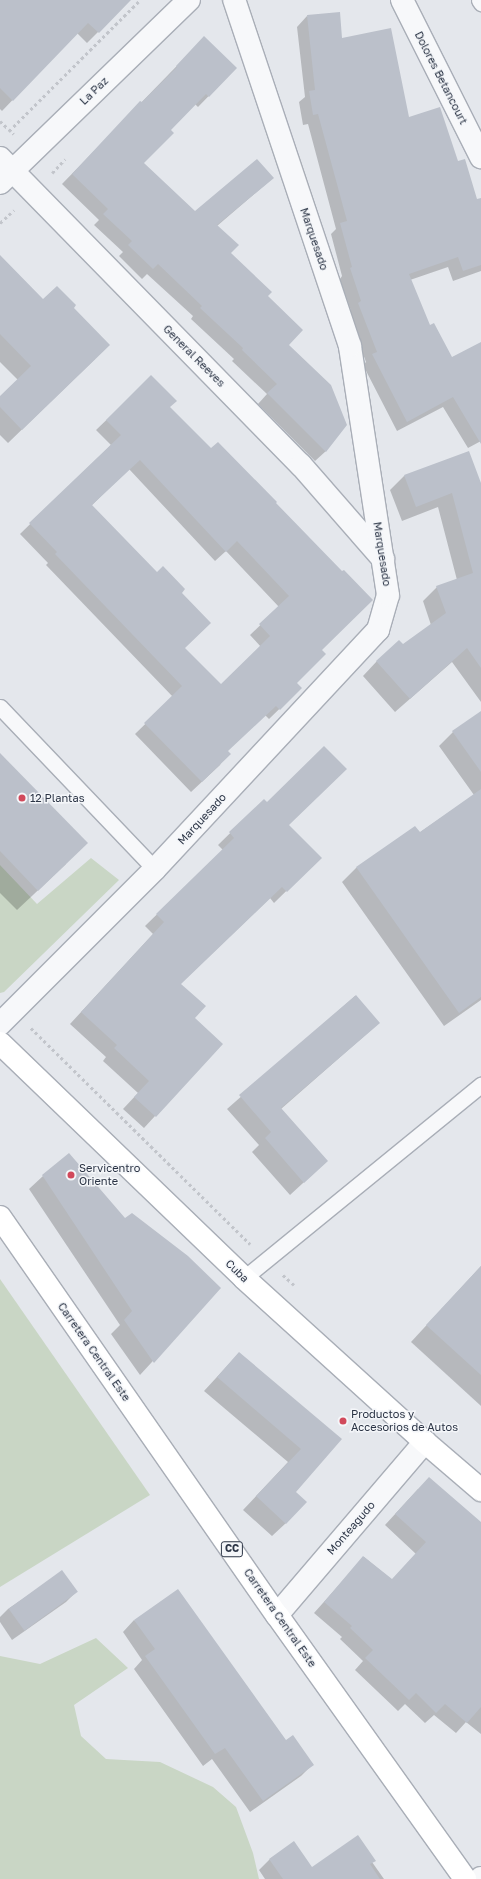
<!DOCTYPE html>
<html>
<head>
<meta charset="utf-8">
<style>
	body { margin:0 }
	#map { position:relative; width:481px; height:1879px; overflow:hidden; background:#e4e7ec; font-family:"Golos Text",sans-serif }
	div>[style] { position:absolute }
	[style*='--x'] { left:calc(var(--x)*1px); top:calc(var(--y)*1px); width:calc(var(--w)*1px); rotate:calc(var(--a)*1deg) }
	.green>* { inset:0; background:#c9d6c5 }
	.shadow>* { inset:0; background:#0003 }
	.building>* { inset:0; background:#bbc0ca; transform-origin:0 0 }
	.path>* { height:2.5px; margin-top:-1.25px; transform-origin:0; background:repeating-linear-gradient(90deg,#c2c5cb 0 3px,transparent 0 6px) }
	.roads { filter:drop-shadow(1px 0 #a9aeb7) drop-shadow(-1px 0 #a9aeb7) drop-shadow(0 1px #a9aeb7) drop-shadow(0 -1px #a9aeb7) }
	.lane>* { height:15px; margin:-7.5px; padding:0 7.5px; transform-origin:7.5px; border-radius:7.5px; background:#f7f8fa }
	.street>* { height:22px; margin:-11px; padding:0 11px; transform-origin:11px; border-radius:11px; background:#f7f8fa }
	.primary>* { height:22px; margin:-11px; padding:0 11px; transform-origin:11px; border-radius:11px; background:#fff }
	.dots>* { width:11px; height:11px; translate:-50% -50%; box-sizing:border-box; border:2px solid #f4f6f9; border-radius:50% }
	span { translate:-50% -50%; white-space:nowrap; text-align:center; line-height:1.15; -webkit-text-stroke:3px #f4f6f9; paint-order:stroke }
	.shield-label span { padding:1px 3px; background:#f4f6f9; border:1px solid; border-radius:3px; -webkit-text-stroke-width:0 }
	.shield-label { font-size:10px; color:#2b3445; font-weight:700 }
	.street-label { font-size:11px; color:#2b3445 }
	.poi-label { font-size:11px; color:#2b3445 }
	.left { translate:0 -50%; text-align:left }
</style>
</head>
<body>
<div id="map">
	<div class="green">
		<div style="clip-path:polygon(91px 858px,119px 880px,4px 992px,0 993px,0 865px,37px 904px)"></div>
		<div style="clip-path:polygon(0 1279px,150px 1495px,0 1587px)"></div>
		<div style="clip-path:polygon(96px 1638px,128px 1668px,74px 1705px,81px 1736px,106px 1759px,160px 1762px,213px 1787px,236px 1807px,253px 1853px,259px 1879px,0 1879px,0 1656px,40px 1664px)"></div>
	</div>
	<div class="shadow">
		<div style="clip-path:polygon(0 0,130px 0,87px 43px,77px 33px,2px 111px,0 109px)"></div>
		<div style="clip-path:polygon(307px 16px,342px 39px,408px 118px,457px 162px,476px 201px,481px 199px,481px 271px,453px 281px,448px 267px,410px 280px,429px 327px,451px 358px,481px 344px,481px 441px,468px 448px,443px 407px,397px 431px,363px 365px,366px 362px,348px 314px,351px 311px,340px 279px,342px 276px,331px 234px,336px 229px,308px 124px,303px 125px,299px 102px,305px 97px,297px 27px)"></div>
		<div style="clip-path:polygon(204px 38px,236px 68px,198px 107px,195px 104px,170px 130px,143px 163px,195px 212px,273px 178px,217px 226px,230px 253px,266px 296px,287px 345px,326px 451px,315px 461px,258px 404px,267px 394px,232px 361px,234px 359px,191px 319px,193px 316px,147px 274px,142px 279px,119px 256px,123px 252px,94px 225px,99px 220px,62px 184px)"></div>
		<div style="clip-path:polygon(0 256px,43px 301px,72px 308px,95px 359px,8px 443px,0 435px,0 397px,18px 380px,0 362px)"></div>
		<div style="clip-path:polygon(evenodd,151px 377px,169px 407px,211px 450px,275px 503px,321px 650px,295px 683px,301px 688px,269px 719px,265px 715px,227px 751px,220px 765px,191px 792px,135px 734px,173px 697px,46px 565px,48px 563px,20px 534px,111px 445px,96px 430px,151px 377px,129px 469px,215px 561px,226px 551px,279px 607px,250px 635px,261px 647px,221px 686px,184px 648px,157px 573px,91px 506px,129px 469px)"></div>
		<div style="clip-path:polygon(404px 476px,481px 486px,481px 702px,452px 662px,395px 712px,363px 676px,377px 661px,403px 646px,431px 625px,423px 601px,437px 587px,457px 580px,438px 507px,402px 521px,390px 490px)"></div>
		<div style="clip-path:polygon(481px 712px,481px 1000px,444px 1026px,342px 882px,356px 868px,415px 827px,419px 833px,474px 795px,439px 746px,453px 732px)"></div>
		<div style="clip-path:polygon(0 754px,66px 864px,17px 910px,0 893px)"></div>
		<div style="clip-path:polygon(264px 800px,320px 858px,274px 903px,270px 898px,180px 984px,194px 1018px,155px 1116px,144px 1128px,123px 1109px,138px 1093px,103px 1061px,106px 1057px,70px 1024px,153px 934px,145px 926px,223px 850px,218px 845px)"></div>
		<div style="clip-path:polygon(355px 996px,379px 1023px,281px 1109px,327px 1161px,290px 1195px,252px 1152px,259px 1145px,227px 1109px)"></div>
		<div style="clip-path:polygon(43px 1176px,125px 1219px,220px 1288px,140px 1375px,111px 1334px,120px 1325px,29px 1189px)"></div>
		<div style="clip-path:polygon(481px 1266px,481px 1406px,411px 1342px)"></div>
		<div style="clip-path:polygon(239px 1353px,340px 1439px,295px 1492px,286px 1523px,272px 1536px,243px 1510px,288px 1462px,204px 1391px)"></div>
		<div style="clip-path:polygon(418px 1489px,481px 1524px,481px 1734px,466px 1722px,456px 1733px,434px 1715px,425px 1723px,405px 1704px,398px 1711px,355px 1670px,363px 1661px,340px 1639px,342px 1637px,314px 1613px,364px 1557px,392px 1580px,416px 1554px,385px 1525px)"></div>
		<div style="clip-path:polygon(62px 1572px,76px 1592px,66px 1602px,12px 1640px,0 1622px,0 1617px,8px 1609px)"></div>
		<div style="clip-path:polygon(134px 1620px,285px 1741px,313px 1764px,301px 1776px,250px 1812px,212px 1759px,203px 1766px,134px 1669px,142px 1660px,123px 1632px)"></div>
		<div style="clip-path:polygon(293px 1843px,312px 1869px,372px 1862px,384px 1879px,265px 1879px,259px 1870px,269px 1860px)"></div>
	</div>
	<div class="building">
		<div style="clip-path:polygon(0 0,131px 0,99px 33px,88px 23px,13px 101px,0 88px)"></div>
		<div style="clip-path:polygon(340px 12px,342px 38px,391px 28px,409px 117px,440px 107px,458px 161px,465px 159px,477px 199px,481px 198px,481px 265px,463px 271px,458px 257px,409px 274px,430px 325px,434px 323px,452px 357px,481px 342px,481px 444px,453px 397px,407px 422px,372px 354px,377px 352px,358px 303px,361px 301px,350px 268px,352px 267px,340px 223px,347px 221px,318px 114px,313px 115px,309px 91px,315px 90px,307px 15px)"></div>
		<div style="clip-path:polygon(204px 36px,237px 68px,209px 97px,206px 94px,171px 130px,174px 133px,144px 163px,195px 211px,257px 159px,274px 178px,217px 225px,239px 245px,231px 253px,272px 292px,268px 296px,303px 330px,289px 345px,331px 385px,347px 425px,326px 452px,267px 393px,277px 384px,242px 350px,243px 348px,200px 308px,202px 306px,158px 264px,153px 269px,128px 245px,132px 241px,103px 214px,108px 209px,72px 174px,140px 101px,142px 102px,177px 67px,176px 66px)"></div>
		<div style="clip-path:polygon(0 255px,43px 299px,57px 286px,76px 305px,74px 308px,110px 345px,22px 430px,0 407px,0 396px,31px 366px,0 334px)"></div>
		<div style="clip-path:polygon(evenodd,151px 375px,177px 401px,170px 407px,211px 448px,218px 442px,277px 502px,276px 503px,342px 571px,344px 570px,373px 600px,322px 650px,326px 654px,297px 683px,302px 688px,280px 710px,276px 706px,228px 751px,231px 754px,202px 782px,144px 723px,182px 686px,55px 554px,57px 552px,29px 523px,121px 435px,106px 420px,151px 375px,140px 460px,226px 552px,237px 541px,289px 596px,259px 624px,270px 636px,221px 684px,185px 648px,211px 623px,182px 593px,185px 589px,163px 566px,157px 572px,92px 505px,140px 460px)"></div>
		<div style="clip-path:polygon(469px 451px,481px 483px,481px 668px,467px 648px,410px 699px,376px 661px,399px 640px,403px 644px,446px 613px,436px 586px,473px 573px,452px 493px,416px 507px,404px 475px)"></div>
		<div style="clip-path:polygon(481px 711px,481px 772px,452px 731px)"></div>
		<div style="clip-path:polygon(324px 746px,347px 769px,289px 825px,322px 858px,287px 892px,282px 887px,181px 984px,206px 1006px,195px 1018px,223px 1044px,156px 1117px,134px 1097px,149px 1081px,114px 1048px,117px 1045px,81px 1012px,164px 922px,156px 914px,234px 838px,229px 832px,264px 799px,267px 802px)"></div>
		<div style="clip-path:polygon(0 753px,88px 843px,38px 891px,0 851px)"></div>
		<div style="clip-path:polygon(481px 789px,481px 997px,459px 1013px,356px 867px,415px 826px,420px 832px)"></div>
		<div style="clip-path:polygon(356px 995px,380px 1023px,281px 1108px,328px 1161px,304px 1183px,265px 1138px,271px 1132px,239px 1095px)"></div>
		<div style="clip-path:polygon(69px 1153px,125px 1218px,132px 1213px,188px 1256px,221px 1288px,154px 1363px,124px 1320px,132px 1311px,42px 1175px)"></div>
		<div style="clip-path:polygon(481px 1266px,481px 1375px,426px 1325px)"></div>
		<div style="clip-path:polygon(239px 1352px,342px 1439px,296px 1492px,307px 1502px,286px 1524px,256px 1496px,301px 1449px,217px 1377px)"></div>
		<div style="clip-path:polygon(429px 1477px,481px 1522px,481px 1707px,467px 1723px,445px 1704px,436px 1713px,416px 1693px,409px 1700px,365px 1658px,373px 1650px,350px 1628px,352px 1626px,324px 1602px,363px 1556px,392px 1579px,426px 1542px,395px 1514px)"></div>
		<div style="left:62px;top:1570px;width:27px;height:66px;rotate:54deg"></div>
		<div style="clip-path:polygon(178px 1589px,286px 1740px,293px 1735px,314px 1765px,263px 1801px,225px 1748px,215px 1754px,145px 1656px,155px 1649px,134px 1620px)"></div>
		<div style="clip-path:polygon(358px 1835px,376px 1861px,370px 1864px,380px 1879px,283px 1879px,269px 1859px,294px 1841px,312px 1867px)"></div>
	</div>
	<div class="path">
		<div style="--x:0;--y:121;--w:19;--a:43"></div>
		<div style="--x:9;--y:131;--w:185;--a:-45"></div>
		<div style="--x:52;--y:173;--w:19;--a:-47"></div>
		<div style="--x:0;--y:223;--w:19;--a:-43"></div>
		<div style="--x:31;--y:1028;--w:308;--a:44.6"></div>
		<div style="--x:283;--y:1275;--w:15;--a:42"></div>
	</div>
	<div class="roads">
		<div class="lane">
			<div style="--x:479;--y:0;--w:4;--a:56"></div>
			<div style="--x:0;--y:707;--w:224;--a:46.3"></div>
			<div style="--x:244;--y:1278;--w:306;--a:-39.2"></div>
		</div>
		<div class="street">
			<div style="--x:402;--y:0;--w:176;--a:63.3"></div>
			<div style="--x:0;--y:158;--w:430;--a:45.6"></div>
			<div style="--x:301;--y:465;--w:125;--a:48.9"></div>
			<div style="--x:0;--y:183;--w:263;--a:-44.1"></div>
			<div style="--x:0;--y:1024;--w:219;--a:-45"></div>
			<div style="--x:155;--y:869;--w:327;--a:-47"></div>
			<div style="--x:378;--y:630;--w:36;--a:-74"></div>
			<div style="--x:388;--y:595;--w:252;--a:-98.7"></div>
			<div style="--x:350;--y:346;--w:365;--a:-108.5"></div>
			<div style="--x:277;--y:1615;--w:228;--a:-49.5"></div>
			<div style="--x:481;--y:1879;--w:1;--a:-90"></div>
		</div>
		<div class="primary">
			<div style="--x:0;--y:1043;--w:339;--a:43.9"></div>
			<div style="--x:244;--y:1278;--w:244;--a:42.2"></div>
			<div style="--x:425;--y:1442;--w:74;--a:40.6"></div>
			<div style="--x:0;--y:1217;--w:485;--a:55.2"></div>
			<div style="--x:277;--y:1615;--w:324;--a:54.5"></div>
		</div>
	</div>
	<div class="dots">
		<div style="left:22px;top:798px;background:#d1495b"></div>
		<div style="left:71px;top:1175px;background:#d1495b"></div>
		<div style="left:343px;top:1421px;background:#d1495b"></div>
	</div>
	<div class="shield-label">
		<span style="left:232px;top:1549px">CC</span>
	</div>
	<div class="street-label">
		<span style="left:441px;top:78px;rotate:63deg">Dolores Betancourt</span>
		<span style="left:94px;top:91px;rotate:-44deg">La Paz</span>
		<span style="left:314px;top:239px;rotate:71deg">Marquesado</span>
		<span style="left:194px;top:356px;rotate:45deg">General Reeves</span>
		<span style="left:382px;top:554px;rotate:81deg">Marquesado</span>
		<span style="left:202px;top:819px;rotate:-47deg">Marquesado</span>
		<span style="left:237px;top:1271px;rotate:44deg">Cuba</span>
		<span style="left:94px;top:1352px;rotate:55deg">Carretera Central Este</span>
		<span style="left:351px;top:1528px;rotate:-49deg">Monteagudo</span>
		<span style="left:280px;top:1618px;rotate:55deg">Carretera Central Este</span>
	</div>
	<div class="poi-label">
		<span class="left" style="left:30px;top:798px">12 Plantas</span>
		<span class="left" style="left:79px;top:1175px">Servicentro<br>Oriente</span>
		<span class="left" style="left:351px;top:1421px">Productos y<br>Accesorios de Autos</span>
	</div>
</div>
</body>
</html>
